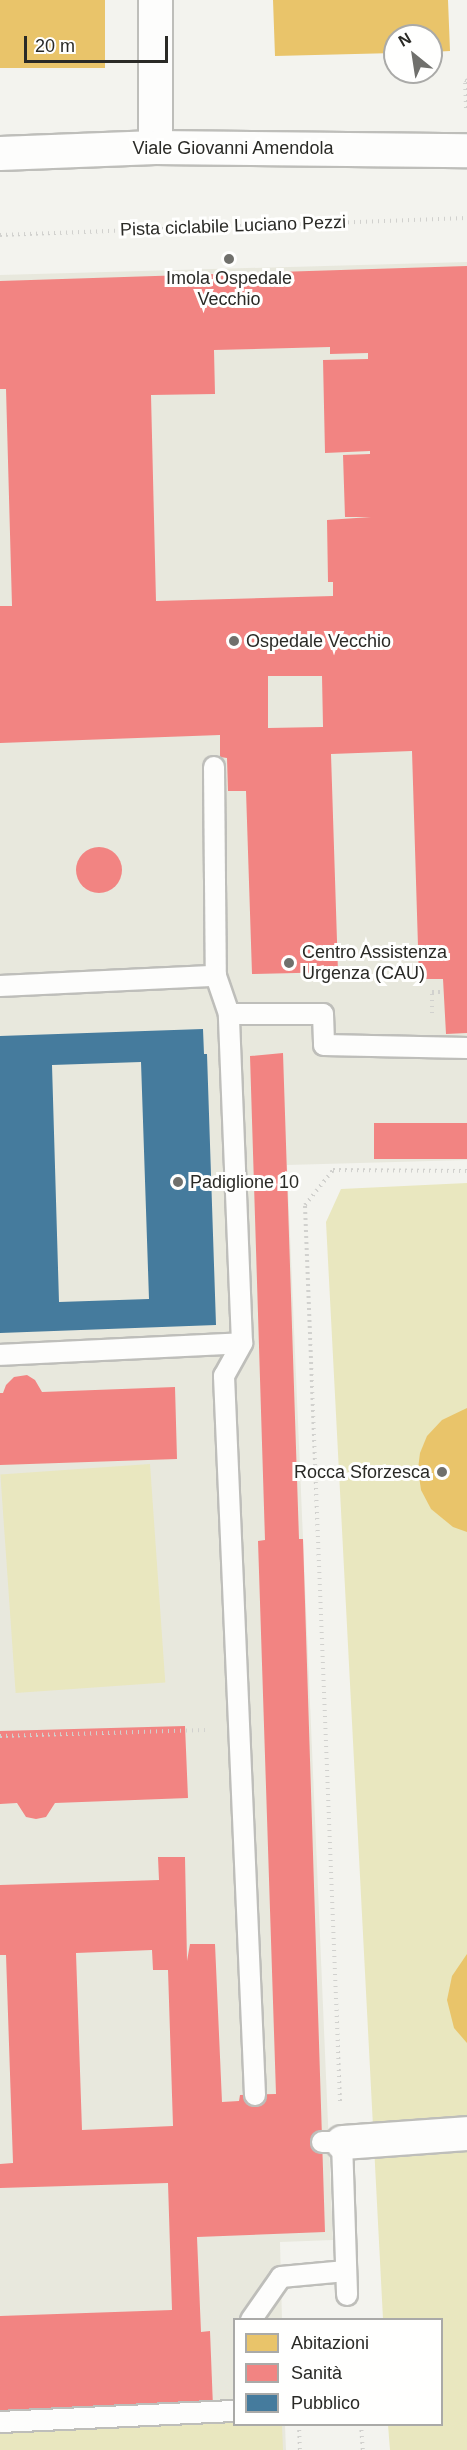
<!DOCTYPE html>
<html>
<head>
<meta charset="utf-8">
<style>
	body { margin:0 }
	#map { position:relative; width:467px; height:2450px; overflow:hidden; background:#f3f3ee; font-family:Arial,sans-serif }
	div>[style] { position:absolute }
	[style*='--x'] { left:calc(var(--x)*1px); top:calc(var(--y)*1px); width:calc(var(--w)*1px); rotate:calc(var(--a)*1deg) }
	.built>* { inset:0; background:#e8e8dd }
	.green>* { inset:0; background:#e9e7bf; transform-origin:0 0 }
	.homes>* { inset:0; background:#e9c46a; transform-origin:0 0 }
	.health>* { inset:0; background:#f28482; transform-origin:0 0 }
	.round { border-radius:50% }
	.public>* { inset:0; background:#457b9d }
	.path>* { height:4px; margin-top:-2px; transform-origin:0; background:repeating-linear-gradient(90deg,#d1d1ce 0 1.5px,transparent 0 6px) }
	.roads { filter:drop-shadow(2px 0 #bebeba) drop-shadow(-2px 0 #bebeba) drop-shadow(0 2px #bebeba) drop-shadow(0 -2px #bebeba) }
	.lane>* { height:20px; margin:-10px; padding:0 10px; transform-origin:10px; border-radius:10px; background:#fdfdfc }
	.street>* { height:33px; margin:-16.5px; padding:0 16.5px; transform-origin:16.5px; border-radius:16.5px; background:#fdfdfc }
	.dots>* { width:16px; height:16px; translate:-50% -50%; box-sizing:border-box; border:3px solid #fffffe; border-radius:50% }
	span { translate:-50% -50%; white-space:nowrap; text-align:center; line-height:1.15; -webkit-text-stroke:6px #fffffe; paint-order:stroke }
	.street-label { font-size:18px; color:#2a2a26 }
	.poi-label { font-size:18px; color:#2a2a26 }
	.left { translate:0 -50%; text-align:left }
	.right { translate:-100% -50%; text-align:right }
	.legend { position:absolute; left:233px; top:2318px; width:210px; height:108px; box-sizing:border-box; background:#fffffe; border:2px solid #aaaaa8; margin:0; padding:8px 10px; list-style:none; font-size:18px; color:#2a2a26 }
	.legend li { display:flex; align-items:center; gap:12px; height:30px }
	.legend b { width:30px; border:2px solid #aaaaa8 }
	.north { position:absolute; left:383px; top:24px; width:60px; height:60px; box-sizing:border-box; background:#fffffe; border:2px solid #aaaaa8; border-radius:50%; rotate:330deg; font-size:16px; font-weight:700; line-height:24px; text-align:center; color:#2a2a26 }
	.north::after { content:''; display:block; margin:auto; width:21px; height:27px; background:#70706c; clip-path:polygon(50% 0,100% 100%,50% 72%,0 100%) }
	.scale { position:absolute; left:24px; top:36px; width:144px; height:27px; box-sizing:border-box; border:3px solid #2a2a26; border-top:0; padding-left:8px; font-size:18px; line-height:21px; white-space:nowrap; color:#2a2a26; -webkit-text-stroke:4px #fffffe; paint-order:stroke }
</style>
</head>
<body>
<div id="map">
	<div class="built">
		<div style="clip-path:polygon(467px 262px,467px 1160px,287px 1165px,333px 2240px,280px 2242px,282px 2319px,234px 2320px,234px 2424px,285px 2425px,286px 2450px,0 2450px,0 275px)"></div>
	</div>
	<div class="green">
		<div style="clip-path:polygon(467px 1183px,467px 2450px,390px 2450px,388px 2425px,442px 2424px,442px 2320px,383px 2319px,326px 1222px,341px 1189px)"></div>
		<div style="left:150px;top:1464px;width:219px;height:150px;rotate:86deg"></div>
		<div style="clip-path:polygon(234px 2416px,234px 2424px,282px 2425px,283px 2450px,0 2450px,0 2426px)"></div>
	</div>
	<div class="homes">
		<div style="left:0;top:0;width:105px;height:68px"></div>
		<div style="clip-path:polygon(273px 0,448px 0,450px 51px,431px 52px,431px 36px,395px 36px,395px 53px,275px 56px)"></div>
		<div style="clip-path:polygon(467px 1408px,467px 1532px,453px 1527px,431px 1509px,421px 1490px,418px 1469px,420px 1453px,427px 1436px,442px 1420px)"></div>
		<div style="clip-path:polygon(467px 1954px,467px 2043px,454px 2028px,447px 2000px,452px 1976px)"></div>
	</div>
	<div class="health">
		<div style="clip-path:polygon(evenodd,467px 266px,467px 1033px,446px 1034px,443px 979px,419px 979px,412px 751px,331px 754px,338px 972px,252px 974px,246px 791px,228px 791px,227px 758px,220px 757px,220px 735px,0 743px,0 606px,12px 606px,6px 389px,0 389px,0 281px,467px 266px,330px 347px,330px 354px,368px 353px,368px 359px,323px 360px,325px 453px,370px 451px,370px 454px,343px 455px,345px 517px,371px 517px,327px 520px,328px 582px,333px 582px,333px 596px,156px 601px,151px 395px,215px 394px,214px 350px,330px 347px,467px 266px,268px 676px,322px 676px,323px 727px,268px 728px,268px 676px)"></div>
		<div class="round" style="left:76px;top:847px;width:46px;height:46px"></div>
		<div style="clip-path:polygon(evenodd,283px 1053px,299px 1539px,303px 1539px,325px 2232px,197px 2237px,201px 2332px,210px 2331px,213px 2407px,0 2414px,0 2316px,172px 2310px,168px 2183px,0 2188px,0 2164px,13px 2163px,6px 1955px,0 1955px,0 1885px,159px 1880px,158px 1857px,185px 1857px,187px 1961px,190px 1944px,215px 1944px,222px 2102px,239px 2101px,240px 2095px,276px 2094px,258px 1541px,265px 1540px,250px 1056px,283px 1053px,152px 1950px,153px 1970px,168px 1970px,173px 2126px,82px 2130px,76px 1953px,152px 1950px)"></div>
		<div style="left:467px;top:1123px;width:36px;height:93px;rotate:90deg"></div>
		<div style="clip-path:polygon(27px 1375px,35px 1380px,42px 1392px,175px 1387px,177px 1459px,0 1465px,0 1393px,3px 1393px,6px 1385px,14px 1377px)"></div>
		<div style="clip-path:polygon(185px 1726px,188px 1798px,55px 1803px,46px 1817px,36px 1819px,26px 1817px,17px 1803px,0 1804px,0 1731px)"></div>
	</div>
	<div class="public">
		<div style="clip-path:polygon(evenodd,203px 1029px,204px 1054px,207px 1054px,216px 1325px,0 1333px,0 1036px,203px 1029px,141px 1062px,149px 1299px,59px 1302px,52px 1065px,141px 1062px)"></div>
	</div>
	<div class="path">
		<div style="--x:466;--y:108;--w:28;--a:-92"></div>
		<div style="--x:465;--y:80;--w:2;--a:27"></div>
		<div style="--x:0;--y:235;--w:467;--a:-2.1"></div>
		<div style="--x:432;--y:1013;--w:21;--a:-90"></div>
		<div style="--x:432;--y:992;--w:11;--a:0"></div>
		<div style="--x:0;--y:1736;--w:205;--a:-1.7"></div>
		<div style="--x:340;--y:2101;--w:897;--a:-92.24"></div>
		<div style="--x:305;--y:1205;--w:45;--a:-51.3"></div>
		<div style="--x:333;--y:1170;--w:134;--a:0.4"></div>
		<div style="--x:299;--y:2424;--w:26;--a:88"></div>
		<div style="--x:361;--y:2424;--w:26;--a:86"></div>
	</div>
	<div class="roads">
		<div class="lane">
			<div style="--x:214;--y:767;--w:209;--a:89.5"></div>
			<div style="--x:0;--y:986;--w:216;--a:-2.7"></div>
			<div style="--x:216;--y:976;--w:40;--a:71.1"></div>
			<div style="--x:0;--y:1355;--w:242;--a:-2.8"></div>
			<div style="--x:255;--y:2095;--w:720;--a:-92.47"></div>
			<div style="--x:224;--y:1376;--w:38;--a:-61"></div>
			<div style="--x:242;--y:1343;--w:329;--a:-92.3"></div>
			<div style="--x:229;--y:1014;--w:94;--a:0"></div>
			<div style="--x:323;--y:1014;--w:31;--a:88"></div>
			<div style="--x:324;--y:1045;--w:143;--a:1.2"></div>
			<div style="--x:322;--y:2142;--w:20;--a:0"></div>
			<div style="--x:342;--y:2142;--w:153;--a:88.1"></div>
			<div style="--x:251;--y:2320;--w:52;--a:-55.1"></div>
			<div style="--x:281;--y:2277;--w:65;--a:-5.3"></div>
			<div style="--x:0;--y:2422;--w:234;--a:-2.7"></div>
		</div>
		<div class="street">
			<div style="--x:155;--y:147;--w:147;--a:-90"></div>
			<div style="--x:0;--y:153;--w:155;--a:-2.2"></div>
			<div style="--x:155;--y:147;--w:312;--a:0.6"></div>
			<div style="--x:342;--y:2142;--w:125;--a:-4.1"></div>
		</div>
	</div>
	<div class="dots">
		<div style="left:229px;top:259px;background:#70706c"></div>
		<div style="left:234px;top:641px;background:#70706c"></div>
		<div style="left:289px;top:963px;background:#70706c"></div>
		<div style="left:178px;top:1182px;background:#70706c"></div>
		<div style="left:442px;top:1472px;background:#70706c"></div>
	</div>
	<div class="street-label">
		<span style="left:233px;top:148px">Viale Giovanni Amendola</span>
		<span style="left:233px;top:226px;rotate:-2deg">Pista ciclabile Luciano Pezzi</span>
	</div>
	<div class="poi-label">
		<span style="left:229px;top:289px">Imola Ospedale<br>Vecchio</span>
		<span class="left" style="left:246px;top:641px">Ospedale Vecchio</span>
		<span class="left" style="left:302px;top:963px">Centro Assistenza<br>Urgenza (CAU)</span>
		<span class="left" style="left:190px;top:1182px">Padiglione 10</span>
		<span class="right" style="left:430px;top:1472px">Rocca Sforzesca</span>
	</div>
	<ul class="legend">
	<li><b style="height:16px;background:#e9c46a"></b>Abitazioni</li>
	<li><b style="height:16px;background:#f28482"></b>Sanità</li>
	<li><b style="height:16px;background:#457b9d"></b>Pubblico</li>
	</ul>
	<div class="north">N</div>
	<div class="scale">20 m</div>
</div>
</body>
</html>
